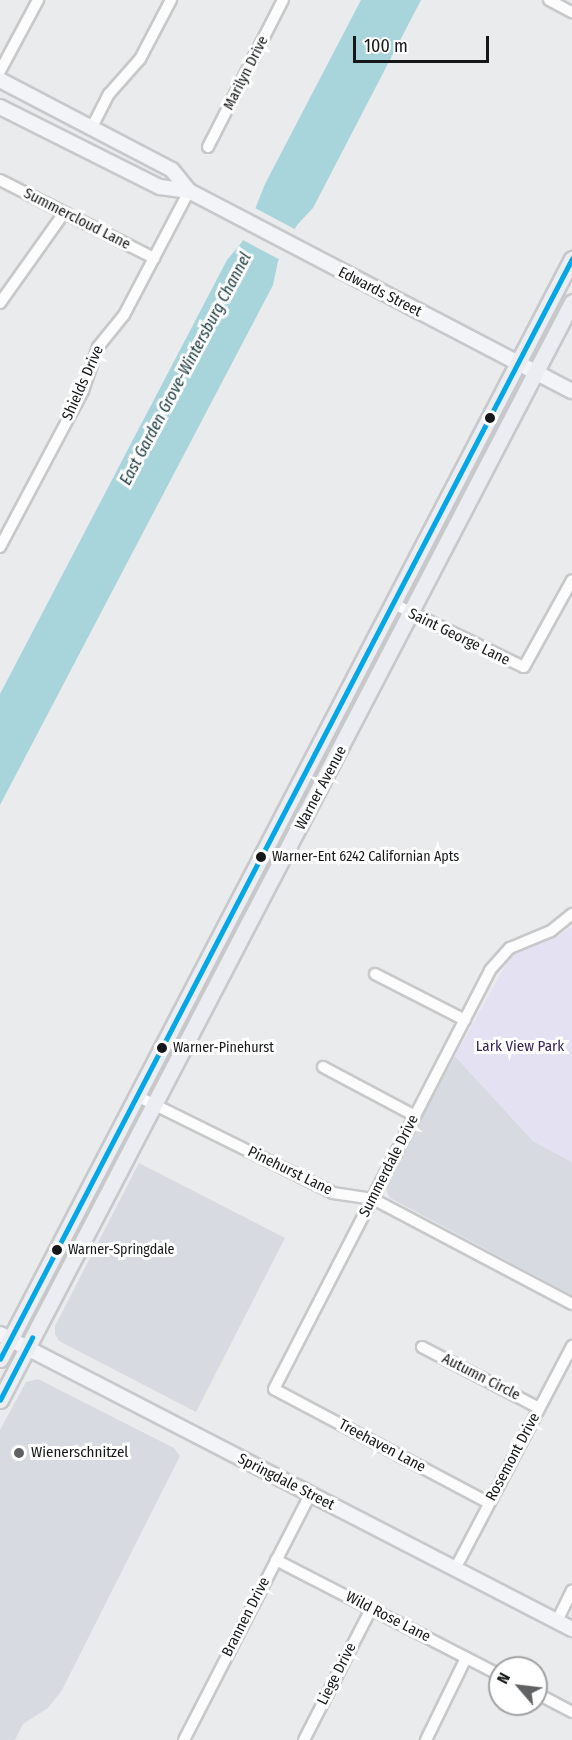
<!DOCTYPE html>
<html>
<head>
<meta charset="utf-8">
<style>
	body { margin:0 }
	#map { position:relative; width:572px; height:1740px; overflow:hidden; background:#eaebed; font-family:"Fira Sans Condensed",sans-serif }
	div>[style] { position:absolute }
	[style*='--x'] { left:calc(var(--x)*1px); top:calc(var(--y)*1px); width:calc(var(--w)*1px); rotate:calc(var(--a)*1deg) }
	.built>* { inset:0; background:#d7dbe1 }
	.green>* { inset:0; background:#e4e1f2 }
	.water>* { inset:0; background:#a8d4dc }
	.pier>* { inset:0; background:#eaebed; transform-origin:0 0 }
	.roads { filter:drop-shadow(2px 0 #c7c8c9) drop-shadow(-2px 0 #c7c8c9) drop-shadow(0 2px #c7c8c9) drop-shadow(0 -2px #c7c8c9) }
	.street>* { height:10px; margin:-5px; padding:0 5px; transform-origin:5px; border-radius:5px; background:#fcfcfc }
	.secondary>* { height:14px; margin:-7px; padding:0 7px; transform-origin:7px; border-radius:7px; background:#f3f4f8 }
	.primary>* { height:15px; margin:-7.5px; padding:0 7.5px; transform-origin:7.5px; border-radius:7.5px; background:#ecedf3 }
	.bus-1>* { height:4.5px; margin:-2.25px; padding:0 2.25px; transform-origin:2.25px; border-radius:2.25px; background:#01a7e7 }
	.dots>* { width:16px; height:16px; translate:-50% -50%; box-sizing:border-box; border:3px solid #fff; border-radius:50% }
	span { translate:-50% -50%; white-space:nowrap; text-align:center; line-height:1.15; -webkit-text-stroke:6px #fff; paint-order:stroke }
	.bus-label { font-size:14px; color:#161718 }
	.left { translate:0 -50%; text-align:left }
	.street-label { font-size:15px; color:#161718 }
	.park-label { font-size:15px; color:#37225a }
	.poi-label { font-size:15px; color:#161718 }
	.water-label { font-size:16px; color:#19393e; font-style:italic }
	.north { position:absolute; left:488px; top:1656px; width:60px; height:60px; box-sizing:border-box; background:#fff; border:2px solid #a2a2a3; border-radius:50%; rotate:298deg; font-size:16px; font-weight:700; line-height:24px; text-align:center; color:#161718 }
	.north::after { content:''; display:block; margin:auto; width:21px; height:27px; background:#606163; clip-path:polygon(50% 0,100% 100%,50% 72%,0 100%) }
	.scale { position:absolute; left:353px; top:36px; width:136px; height:27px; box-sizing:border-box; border:3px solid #161718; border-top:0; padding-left:8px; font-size:18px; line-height:21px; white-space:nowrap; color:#161718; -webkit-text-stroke:4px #fff; paint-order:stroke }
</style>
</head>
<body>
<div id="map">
	<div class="built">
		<div style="clip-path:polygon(455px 1056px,533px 1141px,572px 1162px,572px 1295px,390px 1198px,387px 1192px,386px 1184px)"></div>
		<div style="clip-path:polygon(139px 1163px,285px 1238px,196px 1412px,59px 1341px,55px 1334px,55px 1326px)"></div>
		<div style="clip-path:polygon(38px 1379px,174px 1448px,180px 1456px,62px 1690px,48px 1708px,23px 1724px,15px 1740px,0 1740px,0 1430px,26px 1382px)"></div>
	</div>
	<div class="green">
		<div style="clip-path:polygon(572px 926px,572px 1162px,533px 1141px,455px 1056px,512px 954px,529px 944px,559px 936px)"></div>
	</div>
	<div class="water">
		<div style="clip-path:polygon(361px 0,421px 0,313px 208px,297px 225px,278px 261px,273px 285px,0 805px,0 694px,227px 260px,242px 242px,265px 184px)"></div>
	</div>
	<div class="pier">
		<div style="left:255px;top:208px;width:47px;height:34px;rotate:28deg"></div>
	</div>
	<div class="roads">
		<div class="street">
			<div style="--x:549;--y:0;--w:26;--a:28"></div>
			<div style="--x:0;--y:71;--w:81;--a:-61.8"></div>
			<div style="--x:92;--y:127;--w:37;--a:-63"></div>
			<div style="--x:109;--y:94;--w:47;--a:-48.5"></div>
			<div style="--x:140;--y:59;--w:67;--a:-62.3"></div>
			<div style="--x:208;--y:147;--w:165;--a:-63"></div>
			<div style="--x:0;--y:180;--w:173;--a:26.9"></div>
			<div style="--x:0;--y:303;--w:110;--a:-54.6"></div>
			<div style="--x:0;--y:547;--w:177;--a:-62"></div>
			<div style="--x:83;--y:391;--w:46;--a:-71.2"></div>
			<div style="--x:98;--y:347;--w:41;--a:-50.9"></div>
			<div style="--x:124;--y:315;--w:140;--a:-62.3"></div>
			<div style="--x:394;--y:604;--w:144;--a:25.9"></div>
			<div style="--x:524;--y:667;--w:99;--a:-61.1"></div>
			<div style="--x:375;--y:974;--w:101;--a:27.1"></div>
			<div style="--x:323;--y:1067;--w:104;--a:28"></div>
			<div style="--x:137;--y:1096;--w:219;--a:26.3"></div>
			<div style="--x:333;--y:1193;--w:40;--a:8.5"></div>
			<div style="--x:373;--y:1199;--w:225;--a:27.8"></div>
			<div style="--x:422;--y:1347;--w:132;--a:27.5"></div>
			<div style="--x:489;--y:1503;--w:243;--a:-152.1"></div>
			<div style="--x:274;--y:1389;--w:471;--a:-62.7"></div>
			<div style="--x:490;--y:970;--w:30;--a:-48"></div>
			<div style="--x:510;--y:948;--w:44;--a:-22.5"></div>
			<div style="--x:551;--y:931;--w:27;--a:-39"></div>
			<div style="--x:276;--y:1560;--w:252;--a:27.2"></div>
			<div style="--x:455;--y:1569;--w:252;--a:-62.3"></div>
			<div style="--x:557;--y:1621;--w:34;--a:-64"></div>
			<div style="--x:536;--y:1693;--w:41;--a:27.8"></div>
			<div style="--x:184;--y:1740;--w:276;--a:-62.8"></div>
			<div style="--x:304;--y:1740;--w:147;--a:-62.9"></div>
			<div style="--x:426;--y:1740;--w:91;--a:-64"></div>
		</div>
		<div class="secondary">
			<div style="--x:0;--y:80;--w:194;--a:27.6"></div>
			<div style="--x:172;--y:170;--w:27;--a:51"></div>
			<div style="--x:0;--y:107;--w:179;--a:26.6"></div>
			<div style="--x:160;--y:187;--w:29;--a:8"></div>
			<div style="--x:189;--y:191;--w:432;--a:27.6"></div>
			<div style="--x:0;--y:1334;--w:644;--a:27.28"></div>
		</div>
		<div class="primary">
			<div style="--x:0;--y:1359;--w:1240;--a:-62.53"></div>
			<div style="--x:0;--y:1400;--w:1238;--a:-62.48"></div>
		</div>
	</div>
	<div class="bus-1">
		<div style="--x:0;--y:1359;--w:1240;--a:-62.53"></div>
		<div style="--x:0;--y:1400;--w:70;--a:-62.7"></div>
	</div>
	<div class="dots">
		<div style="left:490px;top:418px;background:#161718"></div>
		<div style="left:261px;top:857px;background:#161718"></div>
		<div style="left:162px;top:1048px;background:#161718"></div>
		<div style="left:57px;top:1250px;background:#161718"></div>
		<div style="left:19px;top:1453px;background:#606163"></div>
	</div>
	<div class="bus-label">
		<span class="left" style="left:272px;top:857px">Warner-Ent 6242 Californian Apts</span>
		<span class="left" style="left:173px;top:1048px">Warner-Pinehurst</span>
		<span class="left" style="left:68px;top:1250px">Warner-Springdale</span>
	</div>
	<div class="street-label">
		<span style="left:246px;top:73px;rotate:-63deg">Marilyn Drive</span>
		<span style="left:77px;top:219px;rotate:27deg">Summercloud Lane</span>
		<span style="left:380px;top:292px;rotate:27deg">Edwards Street</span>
		<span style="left:83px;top:383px;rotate:-66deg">Shields Drive</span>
		<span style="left:459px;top:637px;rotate:26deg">Saint George Lane</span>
		<span style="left:321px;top:788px;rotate:-62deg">Warner Avenue</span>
		<span style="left:389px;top:1166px;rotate:-63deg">Summerdale Drive</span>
		<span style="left:290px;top:1171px;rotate:26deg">Pinehurst Lane</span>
		<span style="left:481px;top:1377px;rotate:27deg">Autumn Circle</span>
		<span style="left:382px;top:1446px;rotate:28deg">Treehaven Lane</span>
		<span style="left:513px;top:1457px;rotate:-62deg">Rosemont Drive</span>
		<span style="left:286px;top:1482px;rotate:27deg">Springdale Street</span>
		<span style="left:246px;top:1617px;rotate:-63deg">Brannen Drive</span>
		<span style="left:388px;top:1617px;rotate:27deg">Wild Rose Lane</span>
		<span style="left:337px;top:1674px;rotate:-63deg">Liege Drive</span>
	</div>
	<div class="park-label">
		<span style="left:520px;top:1047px">Lark View Park</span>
	</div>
	<div class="poi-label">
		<span class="left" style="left:31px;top:1453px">Wienerschnitzel</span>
	</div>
	<div class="water-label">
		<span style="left:186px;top:369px;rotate:-62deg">East Garden Grove-Wintersburg Channel</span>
	</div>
	<div class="north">N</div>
	<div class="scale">100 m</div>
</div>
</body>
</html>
